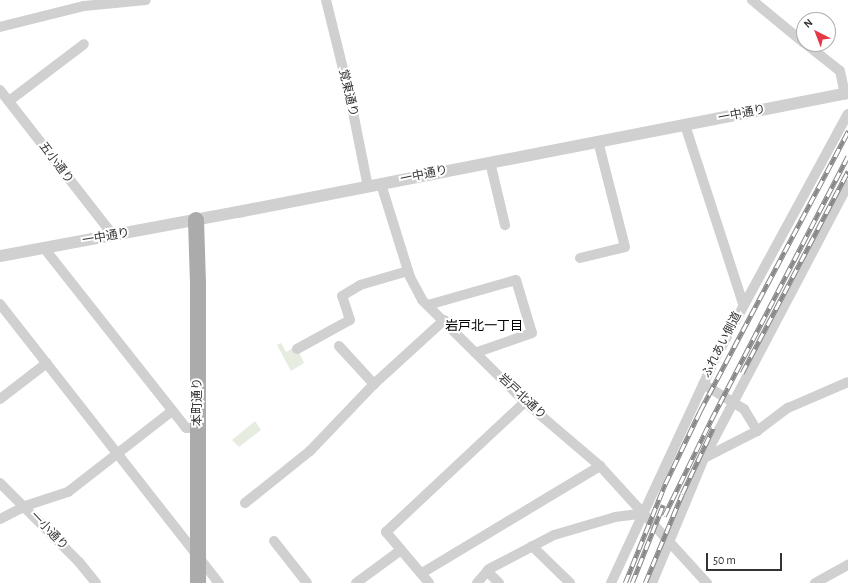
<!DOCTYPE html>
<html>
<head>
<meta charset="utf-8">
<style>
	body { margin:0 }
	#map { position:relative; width:848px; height:583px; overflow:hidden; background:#fff; font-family:"Alegreya Sans","Noto Sans JP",sans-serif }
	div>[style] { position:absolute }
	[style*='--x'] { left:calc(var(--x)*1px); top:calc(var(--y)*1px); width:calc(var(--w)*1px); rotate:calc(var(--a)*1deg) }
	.green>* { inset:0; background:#e6ecdf }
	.minor>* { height:10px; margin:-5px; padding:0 5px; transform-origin:5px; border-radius:5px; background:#d0d0d0 }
	.tertiary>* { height:12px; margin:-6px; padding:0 6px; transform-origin:6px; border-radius:6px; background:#d0d0d0 }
	.primary>* { height:16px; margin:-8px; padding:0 8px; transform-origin:8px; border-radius:8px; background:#ababab }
	.rail>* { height:4.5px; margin-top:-2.25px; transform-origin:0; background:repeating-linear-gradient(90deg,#fff 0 9px,#888 0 18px); box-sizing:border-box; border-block:1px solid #888 }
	span { translate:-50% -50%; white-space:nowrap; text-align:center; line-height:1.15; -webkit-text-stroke:4px #fff; paint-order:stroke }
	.street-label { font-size:12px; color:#333 }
	.neighbourhood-label { font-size:13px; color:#000 }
	.north { position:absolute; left:796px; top:12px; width:40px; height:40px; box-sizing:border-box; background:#fff; border:1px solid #adadad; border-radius:50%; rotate:318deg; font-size:11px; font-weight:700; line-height:16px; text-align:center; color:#333 }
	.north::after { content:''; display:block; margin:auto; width:14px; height:18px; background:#e63946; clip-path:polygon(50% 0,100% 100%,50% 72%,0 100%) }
	.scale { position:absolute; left:706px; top:553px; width:76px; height:18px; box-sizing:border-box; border:2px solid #333; border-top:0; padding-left:5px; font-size:12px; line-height:14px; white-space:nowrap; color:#333; -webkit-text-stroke:3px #fff; paint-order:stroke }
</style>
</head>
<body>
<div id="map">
	<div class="green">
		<div style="clip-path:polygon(281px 343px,286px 352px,296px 346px,304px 363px,291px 371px,277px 345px)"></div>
		<div style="clip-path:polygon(255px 421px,261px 430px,239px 447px,232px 440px)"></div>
	</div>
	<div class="minor">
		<div style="--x:326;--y:0;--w:100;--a:76.1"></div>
		<div style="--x:350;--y:97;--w:92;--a:78.7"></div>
		<div style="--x:752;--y:0;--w:67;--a:39.6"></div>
		<div style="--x:0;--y:27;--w:87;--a:-14"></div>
		<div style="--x:84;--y:6;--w:62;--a:-5.5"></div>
		<div style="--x:806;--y:44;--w:43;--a:38.5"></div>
		<div style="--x:840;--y:71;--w:24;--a:78"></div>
		<div style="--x:0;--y:90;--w:184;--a:52.1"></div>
		<div style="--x:9;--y:101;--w:94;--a:-37.2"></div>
		<div style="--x:685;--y:125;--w:187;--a:72"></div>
		<div style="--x:490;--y:162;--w:65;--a:76.6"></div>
		<div style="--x:381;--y:184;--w:97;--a:72.7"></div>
		<div style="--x:410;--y:277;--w:26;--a:62"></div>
		<div style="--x:422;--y:300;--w:145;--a:44.7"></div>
		<div style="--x:525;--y:402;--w:99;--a:40.5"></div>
		<div style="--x:600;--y:466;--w:159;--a:47.6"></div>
		<div style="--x:44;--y:248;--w:229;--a:51.7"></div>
		<div style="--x:186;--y:428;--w:12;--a:0"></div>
		<div style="--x:580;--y:258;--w:46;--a:-13.7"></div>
		<div style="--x:625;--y:247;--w:109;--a:-104.3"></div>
		<div style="--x:0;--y:304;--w:355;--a:51.9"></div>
		<div style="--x:428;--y:305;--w:91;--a:-15.9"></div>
		<div style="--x:516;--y:280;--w:55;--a:73.2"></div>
		<div style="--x:532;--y:333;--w:60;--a:160.7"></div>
		<div style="--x:339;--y:346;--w:52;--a:47.4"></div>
		<div style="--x:297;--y:349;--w:60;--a:-28.7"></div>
		<div style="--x:350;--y:320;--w:25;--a:-108"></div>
		<div style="--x:342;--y:296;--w:21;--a:-31"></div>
		<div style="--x:360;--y:285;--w:50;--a:-16.3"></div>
		<div style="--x:703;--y:384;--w:48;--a:31.4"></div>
		<div style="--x:744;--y:409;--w:26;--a:59"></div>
		<div style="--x:0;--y:399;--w:59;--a:-37.5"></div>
		<div style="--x:704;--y:458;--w:59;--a:-27"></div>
		<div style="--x:757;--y:431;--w:39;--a:-37"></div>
		<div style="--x:788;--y:408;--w:65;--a:-23.4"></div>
		<div style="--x:0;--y:483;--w:112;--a:45"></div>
		<div style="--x:79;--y:562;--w:27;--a:51"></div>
		<div style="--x:245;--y:503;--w:83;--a:-38.7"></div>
		<div style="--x:310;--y:451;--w:93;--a:-46.3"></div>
		<div style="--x:374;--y:384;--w:95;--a:-42.4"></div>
		<div style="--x:0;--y:519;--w:28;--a:-27"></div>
		<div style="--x:25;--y:506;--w:45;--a:-18"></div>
		<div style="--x:68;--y:492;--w:132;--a:-37.9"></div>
		<div style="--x:274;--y:541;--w:53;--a:51.8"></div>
		<div style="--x:532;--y:546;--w:53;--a:44.2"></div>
		<div style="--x:487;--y:571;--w:17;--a:45"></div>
		<div style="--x:422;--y:573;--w:208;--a:-31"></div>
		<div style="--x:356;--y:583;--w:56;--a:-36.3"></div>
		<div style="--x:429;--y:583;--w:67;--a:-130.1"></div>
		<div style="--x:386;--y:532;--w:190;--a:-43.1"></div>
		<div style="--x:477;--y:583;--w:18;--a:-49"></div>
		<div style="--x:489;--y:569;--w:73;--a:-27.6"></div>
		<div style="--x:554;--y:535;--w:64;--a:-16.4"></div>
		<div style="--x:615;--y:517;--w:26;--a:-7"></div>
		<div style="--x:611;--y:583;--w:254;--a:-65.1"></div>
		<div style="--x:718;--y:353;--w:272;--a:-61.5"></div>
		<div style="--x:652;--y:583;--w:135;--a:-67.4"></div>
		<div style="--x:704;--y:458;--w:309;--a:-62.2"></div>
		<div style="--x:815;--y:583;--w:38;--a:-29"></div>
	</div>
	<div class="tertiary">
		<div style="--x:0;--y:256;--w:242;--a:-10.5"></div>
		<div style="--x:238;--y:212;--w:621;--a:-11.04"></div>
	</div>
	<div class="primary">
		<div style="--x:196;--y:220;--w:62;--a:88.2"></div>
		<div style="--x:198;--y:282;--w:301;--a:90"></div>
	</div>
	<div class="rail">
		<div style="--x:742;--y:373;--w:228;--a:-62.3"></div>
		<div style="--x:664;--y:516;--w:107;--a:-63.9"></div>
		<div style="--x:711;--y:420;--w:297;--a:-62.6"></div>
		<div style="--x:625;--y:583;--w:107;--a:-68"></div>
		<div style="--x:665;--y:484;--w:81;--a:-64.4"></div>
		<div style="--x:700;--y:411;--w:317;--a:-62.1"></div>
		<div style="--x:632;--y:583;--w:84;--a:-68.3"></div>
		<div style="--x:645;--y:583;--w:96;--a:-67.4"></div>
		<div style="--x:682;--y:494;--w:73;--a:-64.8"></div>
	</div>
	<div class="street-label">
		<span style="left:348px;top:93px;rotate:77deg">覚東通り</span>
		<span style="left:742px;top:114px;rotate:-11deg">一中通り</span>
		<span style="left:56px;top:163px;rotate:53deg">五小通り</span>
		<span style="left:424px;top:175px;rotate:-12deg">一中通り</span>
		<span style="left:106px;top:237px;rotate:-10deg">一中通り</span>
		<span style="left:722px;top:345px;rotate:-63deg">ふれあい側道</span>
		<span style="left:522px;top:397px;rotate:43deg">岩戸北通り</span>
		<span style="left:198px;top:402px;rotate:-90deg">本町通り</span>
		<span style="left:49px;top:531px;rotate:46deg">一小通り</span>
	</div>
	<div class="neighbourhood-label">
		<span style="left:484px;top:327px">岩戸北一丁目</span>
	</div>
	<div class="north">N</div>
	<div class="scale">50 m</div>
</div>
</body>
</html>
